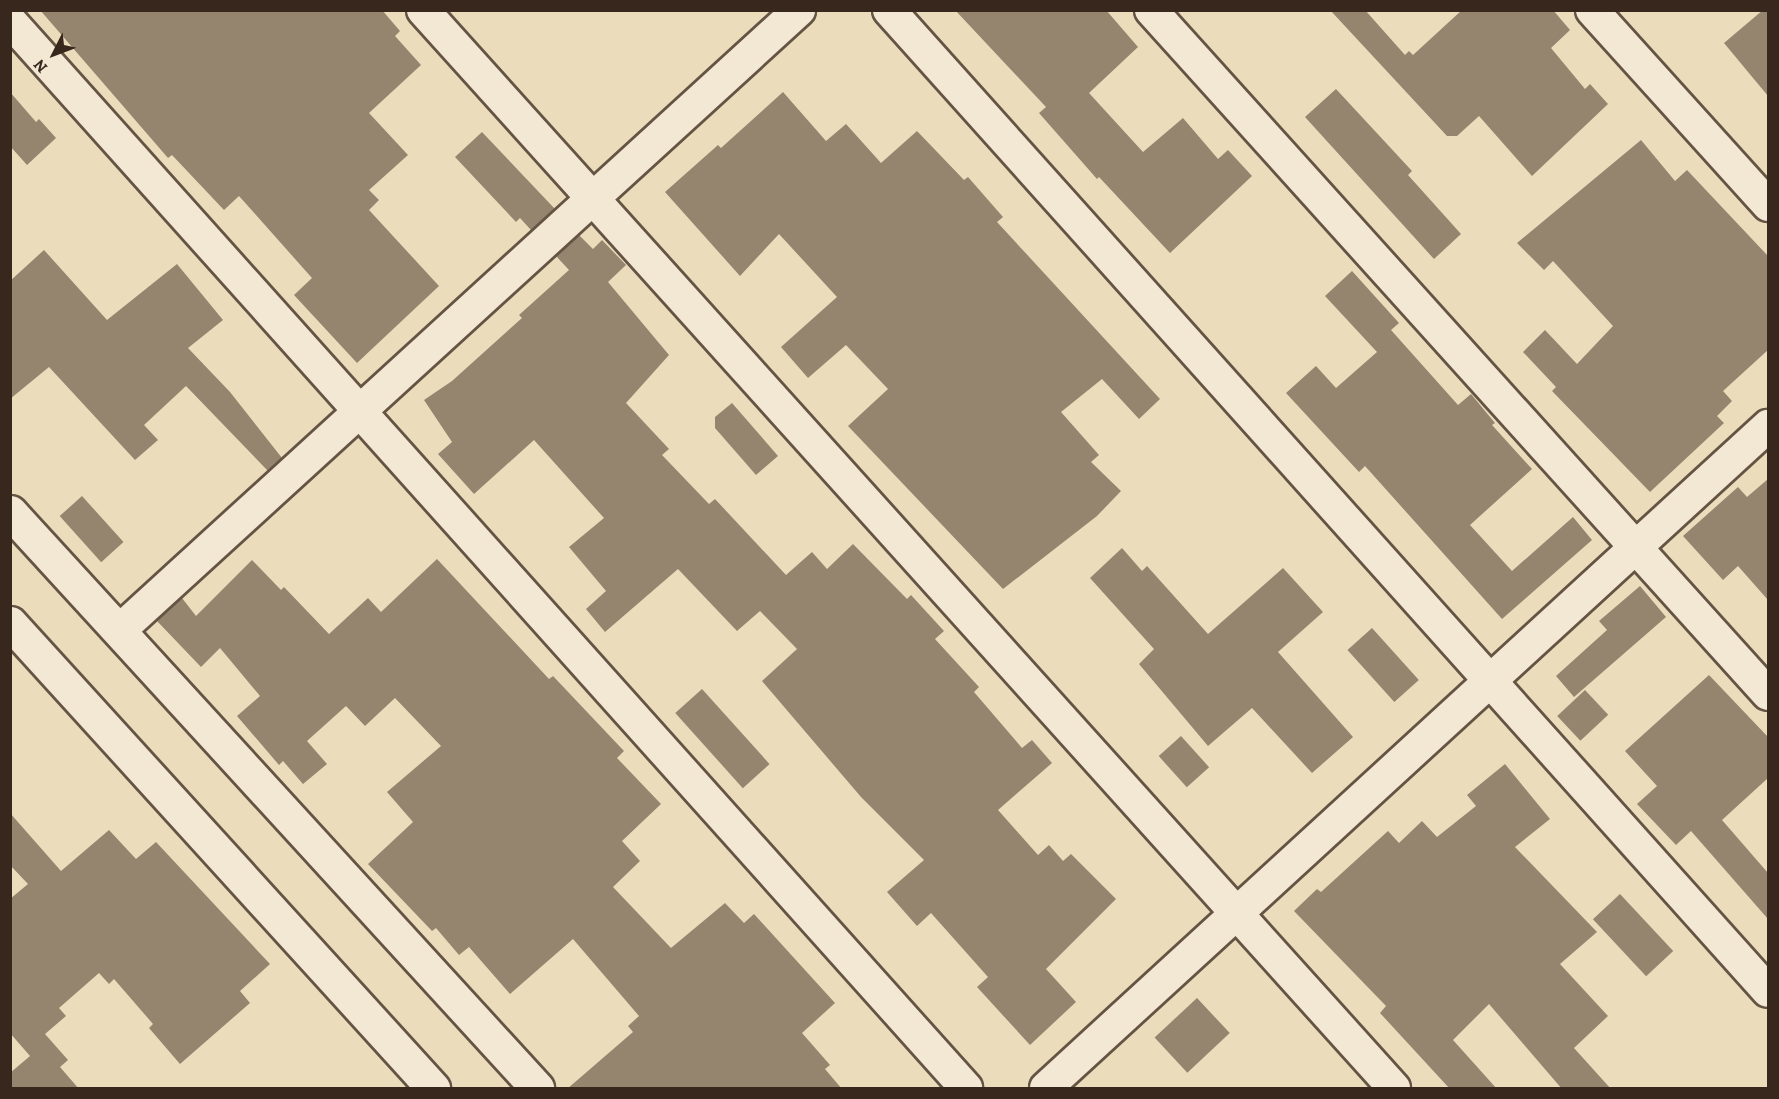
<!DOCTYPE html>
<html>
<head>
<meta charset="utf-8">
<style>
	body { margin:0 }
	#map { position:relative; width:1779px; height:1099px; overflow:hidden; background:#ebdcbb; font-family:Alegreya,serif }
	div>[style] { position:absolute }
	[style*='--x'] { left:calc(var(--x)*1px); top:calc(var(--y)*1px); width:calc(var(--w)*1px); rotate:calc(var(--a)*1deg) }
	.building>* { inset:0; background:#95856f; transform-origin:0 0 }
	.roads { filter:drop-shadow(2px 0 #655444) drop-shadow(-2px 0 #655444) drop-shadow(0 2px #655444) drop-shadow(0 -2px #655444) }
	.street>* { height:32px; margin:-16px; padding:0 16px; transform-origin:16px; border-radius:16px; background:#f2e8d3 }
	.secondary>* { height:33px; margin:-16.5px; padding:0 16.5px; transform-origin:16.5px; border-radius:16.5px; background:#f2e8d3 }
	span { translate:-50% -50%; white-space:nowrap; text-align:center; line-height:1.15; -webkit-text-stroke:5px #f2e8d3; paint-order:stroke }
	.frame { position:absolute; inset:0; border:12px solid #38271c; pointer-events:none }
	.north { position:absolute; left:24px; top:24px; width:60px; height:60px; -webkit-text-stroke:4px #f2e8d3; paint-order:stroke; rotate:228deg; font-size:16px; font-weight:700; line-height:24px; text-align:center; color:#38271c }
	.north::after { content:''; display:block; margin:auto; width:21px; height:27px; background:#38271c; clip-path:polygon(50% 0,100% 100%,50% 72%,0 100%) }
</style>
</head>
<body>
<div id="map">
	<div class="building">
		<div style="clip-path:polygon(40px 10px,382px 10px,400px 31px,395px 36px,421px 65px,369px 113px,408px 155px,369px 190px,379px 200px,369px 210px,439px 286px,357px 363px,294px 295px,312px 278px,239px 196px,224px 210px,172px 155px,168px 158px)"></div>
		<div style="clip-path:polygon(955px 10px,1106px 10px,1138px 47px,1089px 93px,1143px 152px,1183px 118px,1218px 159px,1228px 150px,1252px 176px,1170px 253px,1099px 177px,1097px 179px,1039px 113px,1046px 107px)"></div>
		<div style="clip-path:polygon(1330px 10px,1365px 10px,1405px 55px,1409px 51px,1413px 55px,1462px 10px,1553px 10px,1570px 30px,1551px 48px,1585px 89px,1590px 84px,1608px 104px,1532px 176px,1479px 116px,1457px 136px,1447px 136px)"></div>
		<div style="clip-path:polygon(1763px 10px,1768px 10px,1768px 96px,1724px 43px)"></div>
		<div style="clip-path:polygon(1336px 89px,1412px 171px,1408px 175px,1461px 234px,1434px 259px,1305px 117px)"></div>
		<div style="clip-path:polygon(10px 92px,36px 122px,39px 119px,56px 138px,27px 165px,10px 146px)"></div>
		<div style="clip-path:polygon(783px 92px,826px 141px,846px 124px,881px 163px,917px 131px,964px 180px,968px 177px,1003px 217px,997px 222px,1160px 399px,1139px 419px,1102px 379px,1061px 412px,1099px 455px,1091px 462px,1121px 491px,1097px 516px,1003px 589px,848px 426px,888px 389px,846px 345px,808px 378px,781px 347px,837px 297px,779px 234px,740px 276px,665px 192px,718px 145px,721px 148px)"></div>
		<div style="clip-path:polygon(482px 132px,555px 209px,531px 230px,520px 218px,516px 222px,455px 157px)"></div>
		<div style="clip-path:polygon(1641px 140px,1675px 181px,1687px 170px,1768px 256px,1768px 350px,1723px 391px,1732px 401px,1717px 416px,1724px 423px,1650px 492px,1552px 391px,1556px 387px,1523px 352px,1545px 330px,1577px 364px,1613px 326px,1553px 261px,1544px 270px,1517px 243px)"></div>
		<div style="clip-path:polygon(579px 235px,593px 249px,602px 240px,626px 265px,608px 282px,669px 355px,626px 403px,669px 449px,662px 455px,709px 504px,715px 499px,786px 575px,812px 552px,827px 569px,853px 544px,907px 599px,911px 595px,944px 631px,935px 639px,979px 687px,974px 692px,1022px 748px,1032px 740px,1052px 763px,998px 810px,1038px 855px,1049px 845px,1063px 861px,1071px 854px,1116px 899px,1046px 969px,1076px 1002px,1030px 1045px,977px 987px,988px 977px,931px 913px,917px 926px,887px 892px,924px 860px,861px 797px,762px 681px,797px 649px,760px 611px,737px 631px,678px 569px,605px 632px,586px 609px,606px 591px,569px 547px,604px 518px,534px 440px,474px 494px,438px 454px,452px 442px,424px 400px,452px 381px,522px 318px,519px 315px,569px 270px,556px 256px)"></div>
		<div style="clip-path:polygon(44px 250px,107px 320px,177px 264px,223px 320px,188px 348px,230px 392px,282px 458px,268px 471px,186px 386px,144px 425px,158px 440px,135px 460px,49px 367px,10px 399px,10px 281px)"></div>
		<div style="clip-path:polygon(1352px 271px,1399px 323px,1391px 330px,1458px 405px,1471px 394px,1495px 423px,1492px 425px,1532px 469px,1470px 525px,1512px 571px,1573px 517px,1592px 540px,1502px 619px,1365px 466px,1359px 472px,1286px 393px,1316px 366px,1336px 388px,1377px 352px,1325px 296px)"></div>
		<div style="clip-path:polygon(732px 403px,778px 456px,756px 475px,715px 428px,715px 417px)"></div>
		<div style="clip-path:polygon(1768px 479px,1768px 600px,1738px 566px,1723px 580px,1683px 536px,1738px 487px,1747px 497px)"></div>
		<div style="left:82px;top:496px;width:62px;height:30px;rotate:48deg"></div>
		<div style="clip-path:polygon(1122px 548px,1142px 571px,1147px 566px,1208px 634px,1283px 568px,1323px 612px,1278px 652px,1353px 737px,1312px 773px,1252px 708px,1208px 746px,1139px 664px,1154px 649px,1090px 578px)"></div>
		<div style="clip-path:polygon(437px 559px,549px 679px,553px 676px,624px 751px,617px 758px,661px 804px,622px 841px,640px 861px,613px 887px,671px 948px,725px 903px,744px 923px,754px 914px,835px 1003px,802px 1033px,830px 1065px,825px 1069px,842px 1089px,567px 1089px,633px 1032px,628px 1026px,639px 1016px,573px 939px,510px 994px,469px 947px,459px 955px,436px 928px,432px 931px,368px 864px,413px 822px,387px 792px,441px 746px,395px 698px,365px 726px,346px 706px,307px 741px,327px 764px,303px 784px,283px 761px,279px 765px,237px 716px,260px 696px,220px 648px,201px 667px,157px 621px,182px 598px,196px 616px,252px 560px,281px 590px,284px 587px,329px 634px,368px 598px,381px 612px)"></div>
		<div style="clip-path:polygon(1640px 586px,1666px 617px,1574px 697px,1556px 676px,1607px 630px,1599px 621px)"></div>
		<div style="left:1372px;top:628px;width:70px;height:33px;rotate:48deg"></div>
		<div style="clip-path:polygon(1709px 675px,1768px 737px,1768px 778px,1722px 820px,1768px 873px,1768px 919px,1691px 831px,1676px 845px,1637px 804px,1657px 786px,1625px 751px)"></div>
		<div style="left:702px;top:689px;width:101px;height:36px;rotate:48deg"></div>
		<div style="left:1585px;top:690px;width:34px;height:38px;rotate:47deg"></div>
		<div style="left:1181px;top:736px;width:42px;height:30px;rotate:48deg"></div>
		<div style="clip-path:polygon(1505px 764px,1550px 819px,1515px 847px,1597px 932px,1560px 964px,1608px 1016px,1574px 1048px,1611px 1089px,1562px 1089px,1489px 1004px,1453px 1040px,1497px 1089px,1450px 1089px,1380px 1013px,1386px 1006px,1294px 911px,1317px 889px,1321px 892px,1388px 831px,1399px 843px,1422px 821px,1437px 837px,1476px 806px,1467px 795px)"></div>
		<div style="clip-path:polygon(10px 813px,61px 871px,109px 830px,136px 859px,156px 842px,270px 964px,240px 991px,250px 1003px,180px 1064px,149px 1028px,153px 1024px,114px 979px,109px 984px,99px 973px,59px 1008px,66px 1016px,45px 1034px,68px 1060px,60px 1067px,79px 1089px,10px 1089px,10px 1073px,30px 1056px,10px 1033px,10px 899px,28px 884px,10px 865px)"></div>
		<div style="left:1620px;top:894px;width:78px;height:37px;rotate:47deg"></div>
		<div style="left:1197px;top:998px;width:48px;height:58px;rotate:47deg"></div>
	</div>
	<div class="roads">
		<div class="street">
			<div style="--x:423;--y:10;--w:1451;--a:47.99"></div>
			<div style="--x:889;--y:10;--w:1317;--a:48.14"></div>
			<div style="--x:1151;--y:10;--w:921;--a:47.95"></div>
			<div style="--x:1592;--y:10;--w:263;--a:47.9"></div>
			<div style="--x:10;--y:21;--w:1433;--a:48.14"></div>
			<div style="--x:119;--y:631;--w:921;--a:-42.4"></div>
			<div style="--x:1046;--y:1088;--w:980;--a:-42.52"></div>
		</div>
		<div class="secondary">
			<div style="--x:10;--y:512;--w:781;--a:47.54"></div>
			<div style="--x:10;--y:623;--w:629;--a:47.71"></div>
		</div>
	</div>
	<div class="frame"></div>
	<div class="north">N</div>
</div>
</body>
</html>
